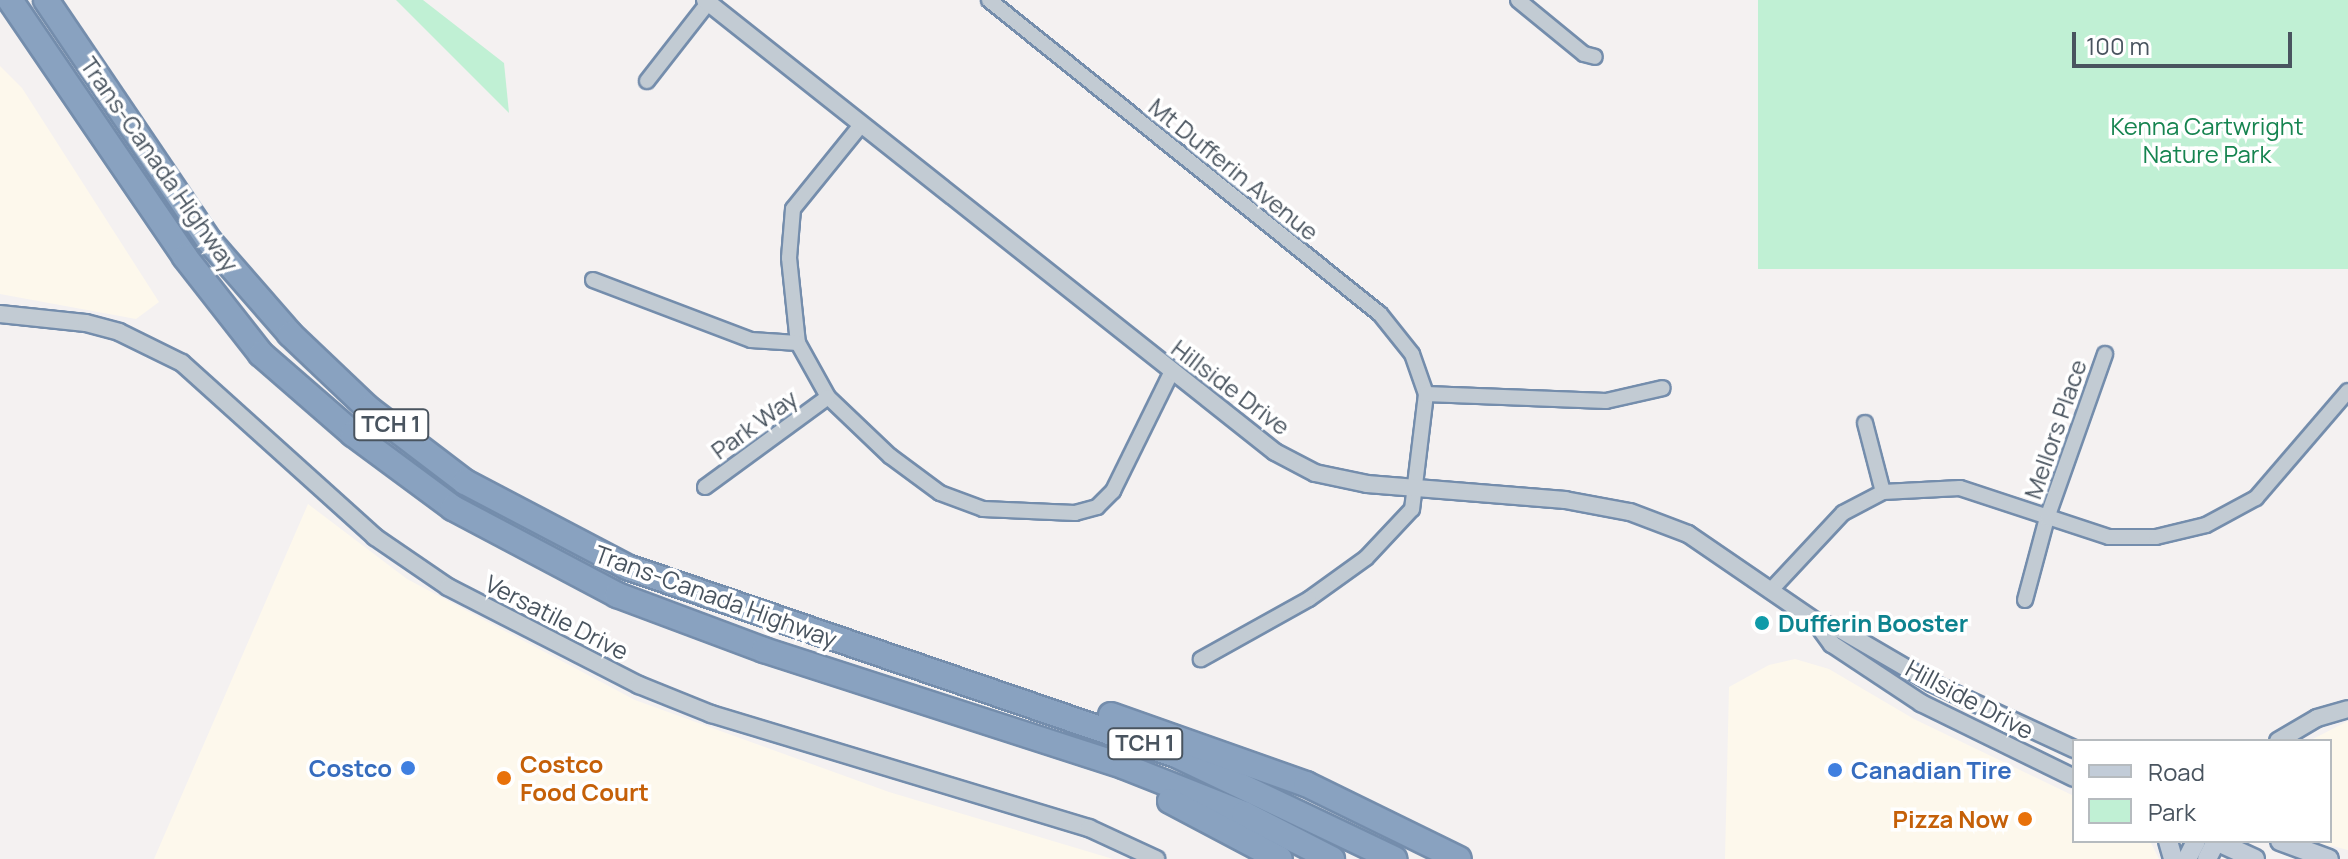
<!DOCTYPE html>
<html>
<head>
<meta charset="utf-8">
<style>
	body { margin:0 }
	#map { position:relative; width:2348px; height:859px; overflow:hidden; background:#f4f1f1; font-family:Manrope,sans-serif }
	div>[style] { position:absolute }
	[style*='--x'] { left:calc(var(--x)*1px); top:calc(var(--y)*1px); width:calc(var(--w)*1px); rotate:calc(var(--a)*1deg) }
	.commercial>* { inset:0; background:#fdf8ec }
	.green>* { inset:0; background:#c0f0d4; transform-origin:0 0 }
	.roads { filter:drop-shadow(2px 0 #748dac) drop-shadow(-2px 0 #748dac) drop-shadow(0 2px #748dac) drop-shadow(0 -2px #748dac) }
	.minor>* { height:14px; margin:-7px; padding:0 7px; transform-origin:7px; border-radius:7px; background:#c2cbd3 }
	.tertiary>* { height:16px; margin:-8px; padding:0 8px; transform-origin:8px; border-radius:8px; background:#c2cbd3 }
	.secondary>* { height:18px; margin:-9px; padding:0 9px; transform-origin:9px; border-radius:9px; background:#c2ccd8 }
	.motorway>* { height:24px; margin:-12px; padding:0 12px; transform-origin:12px; border-radius:12px; background:#89a2c0 }
	.dots>* { width:22px; height:22px; translate:-50% -50%; box-sizing:border-box; border:4px solid #fff; border-radius:50% }
	span { translate:-50% -50%; white-space:nowrap; text-align:center; line-height:1.15; -webkit-text-stroke:7px #fff; paint-order:stroke }
	.shield-label span { padding:2px 6px; background:#fff; border:2px solid; border-radius:6px; -webkit-text-stroke-width:0 }
	.shield-label { font-size:22px; color:#49545f; font-weight:700 }
	.park-label { font-size:24px; color:#168450 }
	.street-label { font-size:24px; color:#49545f }
	.culture-label { font-size:24px; color:#0d838f; font-weight:700 }
	.left { translate:0 -50%; text-align:left }
	.food-label { font-size:24px; color:#c56008; font-weight:700 }
	.right { translate:-100% -50%; text-align:right }
	.shop-label { font-size:24px; color:#366cbe; font-weight:700 }
	.legend { position:absolute; left:2072px; top:739px; width:260px; height:104px; box-sizing:border-box; background:#fff; border:2px solid #b6bbbf; margin:0; padding:10px 14px; list-style:none; font-size:24px; color:#49545f }
	.legend li { display:flex; align-items:center; gap:16px; height:40px }
	.legend b { width:40px; border:2px solid #b6bbbf }
	.scale { position:absolute; left:2072px; top:32px; width:220px; height:36px; box-sizing:border-box; border:4px solid #49545f; border-top:0; padding-left:10px; font-size:24px; line-height:28px; white-space:nowrap; color:#49545f; -webkit-text-stroke:6px #fff; paint-order:stroke }
</style>
</head>
<body>
<div id="map">
	<div class="commercial">
		<div style="clip-path:polygon(0 66px,22px 88px,159px 302px,136px 319px,0 294px)"></div>
		<div style="clip-path:polygon(308px 504px,407px 579px,635px 700px,889px 792px,1113px 859px,154px 859px)"></div>
		<div style="clip-path:polygon(1795px 659px,1829px 669px,1914px 719px,2074px 796px,2074px 841px,2150px 841px,2159px 859px,1725px 859px,1729px 687px,1769px 665px)"></div>
		<div style="clip-path:polygon(2348px 721px,2348px 850px,2313px 841px,2330px 841px,2330px 741px,2309px 741px)"></div>
	</div>
	<div class="green">
		<div style="clip-path:polygon(396px 0,423px 0,504px 63px,509px 113px)"></div>
		<div style="left:1758px;top:0;width:590px;height:269px"></div>
	</div>
	<div class="roads">
		<div class="minor">
			<div style="--x:989;--y:0;--w:501;--a:38.77"></div>
			<div style="--x:1380;--y:314;--w:51;--a:51.3"></div>
			<div style="--x:1412;--y:354;--w:42;--a:70.7"></div>
			<div style="--x:1426;--y:394;--w:116;--a:96.9"></div>
			<div style="--x:1412;--y:509;--w:67;--a:133.2"></div>
			<div style="--x:1366;--y:558;--w:70;--a:144.3"></div>
			<div style="--x:1309;--y:599;--w:124;--a:150.9"></div>
			<div style="--x:1518;--y:0;--w:85;--a:39.3"></div>
			<div style="--x:1584;--y:54;--w:11;--a:15"></div>
			<div style="--x:647;--y:81;--w:99;--a:-52"></div>
			<div style="--x:861;--y:125;--w:108;--a:129"></div>
			<div style="--x:793;--y:209;--w:49;--a:94.7"></div>
			<div style="--x:789;--y:258;--w:85;--a:84"></div>
			<div style="--x:798;--y:343;--w:62;--a:60.9"></div>
			<div style="--x:828;--y:397;--w:86;--a:43.6"></div>
			<div style="--x:890;--y:456;--w:62;--a:36.5"></div>
			<div style="--x:940;--y:493;--w:46;--a:20.4"></div>
			<div style="--x:983;--y:509;--w:92;--a:2.5"></div>
			<div style="--x:1075;--y:513;--w:23;--a:-15"></div>
			<div style="--x:1097;--y:507;--w:23;--a:-45"></div>
			<div style="--x:1113;--y:491;--w:131;--a:-63.8"></div>
			<div style="--x:593;--y:280;--w:169;--a:20.8"></div>
			<div style="--x:751;--y:340;--w:47;--a:3.7"></div>
			<div style="--x:1426;--y:394;--w:180;--a:2.2"></div>
			<div style="--x:1606;--y:401;--w:58;--a:-12.8"></div>
			<div style="--x:1865;--y:423;--w:71;--a:75.4"></div>
			<div style="--x:705;--y:487;--w:152;--a:-36.2"></div>
			<div style="--x:1771;--y:590;--w:105;--a:-46.9"></div>
			<div style="--x:1843;--y:513;--w:45;--a:-27.7"></div>
			<div style="--x:1883;--y:492;--w:77;--a:-3"></div>
			<div style="--x:1960;--y:488;--w:157;--a:18.2"></div>
			<div style="--x:2109;--y:537;--w:47;--a:0"></div>
			<div style="--x:2156;--y:537;--w:51;--a:-13.5"></div>
			<div style="--x:2206;--y:525;--w:57;--a:-28.4"></div>
			<div style="--x:2256;--y:498;--w:141;--a:-49.3"></div>
			<div style="--x:2025;--y:600;--w:85;--a:-75"></div>
			<div style="--x:2047;--y:518;--w:174;--a:-70.5"></div>
		</div>
		<div class="tertiary">
			<div style="--x:705;--y:0;--w:727;--a:38.41"></div>
			<div style="--x:1275;--y:452;--w:45;--a:27.7"></div>
			<div style="--x:1315;--y:473;--w:53;--a:11.9"></div>
			<div style="--x:1367;--y:484;--w:199;--a:4.6"></div>
			<div style="--x:1565;--y:500;--w:66;--a:10.5"></div>
			<div style="--x:1630;--y:512;--w:62;--a:20.8"></div>
			<div style="--x:1688;--y:534;--w:154;--a:34.4"></div>
			<div style="--x:1815;--y:621;--w:28;--a:19"></div>
			<div style="--x:1841;--y:630;--w:105;--a:30.2"></div>
			<div style="--x:1932;--y:683;--w:157;--a:24.9"></div>
			<div style="--x:0;--y:314;--w:86;--a:6"></div>
			<div style="--x:86;--y:323;--w:34;--a:15"></div>
			<div style="--x:119;--y:332;--w:70;--a:26.2"></div>
			<div style="--x:182;--y:363;--w:260;--a:42"></div>
			<div style="--x:375;--y:537;--w:88;--a:34.4"></div>
			<div style="--x:448;--y:587;--w:215;--a:27.2"></div>
			<div style="--x:639;--y:685;--w:78;--a:21.9"></div>
			<div style="--x:711;--y:714;--w:395;--a:16.8"></div>
			<div style="--x:1089;--y:828;--w:74;--a:24.8"></div>
			<div style="--x:1815;--y:621;--w:29;--a:54"></div>
			<div style="--x:1832;--y:644;--w:107;--a:33.5"></div>
			<div style="--x:1921;--y:703;--w:170;--a:26.1"></div>
			<div style="--x:2278;--y:741;--w:45;--a:-30.5"></div>
			<div style="--x:2317;--y:718;--w:32;--a:-16"></div>
		</div>
		<div class="secondary">
			<div style="--x:2168;--y:841;--w:19;--a:74"></div>
			<div style="--x:2216;--y:841;--w:43;--a:24.8"></div>
			<div style="--x:2280;--y:841;--w:52;--a:20.2"></div>
			<div style="--x:2187;--y:859;--w:20;--a:-63"></div>
			<div style="--x:2207;--y:859;--w:20;--a:-63"></div>
		</div>
		<div class="motorway">
			<div style="--x:10;--y:0;--w:311;--a:55.7"></div>
			<div style="--x:185;--y:257;--w:123;--a:51.9"></div>
			<div style="--x:261;--y:354;--w:122;--a:41"></div>
			<div style="--x:353;--y:434;--w:124;--a:36.5"></div>
			<div style="--x:453;--y:508;--w:186;--a:27.9"></div>
			<div style="--x:617;--y:595;--w:157;--a:20.5"></div>
			<div style="--x:764;--y:650;--w:377;--a:17.9"></div>
			<div style="--x:1123;--y:766;--w:130;--a:21.6"></div>
			<div style="--x:1244;--y:814;--w:99;--a:27.1"></div>
			<div style="--x:46;--y:0;--w:291;--a:55.9"></div>
			<div style="--x:209;--y:241;--w:123;--a:48.9"></div>
			<div style="--x:290;--y:334;--w:108;--a:43.5"></div>
			<div style="--x:368;--y:408;--w:122;--a:37.3"></div>
			<div style="--x:465;--y:482;--w:183;--a:27.7"></div>
			<div style="--x:627;--y:567;--w:580;--a:18.9"></div>
			<div style="--x:1176;--y:755;--w:242;--a:25.5"></div>
			<div style="--x:1111;--y:715;--w:207;--a:19.5"></div>
			<div style="--x:1306;--y:784;--w:170;--a:26.1"></div>
			<div style="--x:1170;--y:801;--w:124;--a:27.8"></div>
		</div>
	</div>
	<div class="dots">
		<div style="left:1762px;top:623px;background:#0f9aa8"></div>
		<div style="left:408px;top:768px;background:#3f7fe0"></div>
		<div style="left:1835px;top:770px;background:#3f7fe0"></div>
		<div style="left:504px;top:778px;background:#e8710a"></div>
		<div style="left:2025px;top:819px;background:#e8710a"></div>
	</div>
	<div class="shield-label">
		<span style="left:391px;top:425px">TCH 1</span>
		<span style="left:1145px;top:744px">TCH 1</span>
	</div>
	<div class="park-label">
		<span style="left:2207px;top:140px">Kenna Cartwright<br>Nature Park</span>
	</div>
	<div class="street-label">
		<span style="left:160px;top:164px;rotate:55deg">Trans-Canada Highway</span>
		<span style="left:1234px;top:169px;rotate:39deg">Mt Dufferin Avenue</span>
		<span style="left:1231px;top:387px;rotate:37deg">Hillside Drive</span>
		<span style="left:754px;top:424px;rotate:-36deg">Park Way</span>
		<span style="left:2055px;top:429px;rotate:-71deg">Mellors Place</span>
		<span style="left:716px;top:596px;rotate:20deg">Trans-Canada Highway</span>
		<span style="left:557px;top:617px;rotate:27deg">Versatile Drive</span>
		<span style="left:1970px;top:699px;rotate:28deg">Hillside Drive</span>
	</div>
	<div class="culture-label">
		<span class="left" style="left:1778px;top:623px">Dufferin Booster</span>
	</div>
	<div class="food-label">
		<span class="left" style="left:520px;top:778px">Costco<br>Food Court</span>
		<span class="right" style="left:2009px;top:819px">Pizza Now</span>
	</div>
	<div class="shop-label">
		<span class="right" style="left:392px;top:768px">Costco</span>
		<span class="left" style="left:1851px;top:770px">Canadian Tire</span>
	</div>
	<ul class="legend">
	<li><b style="height:10px;background:#c2ccd8"></b>Road</li>
	<li><b style="height:22px;background:#c0f0d4"></b>Park</li>
	</ul>
	<div class="scale">100 m</div>
</div>
</body>
</html>
